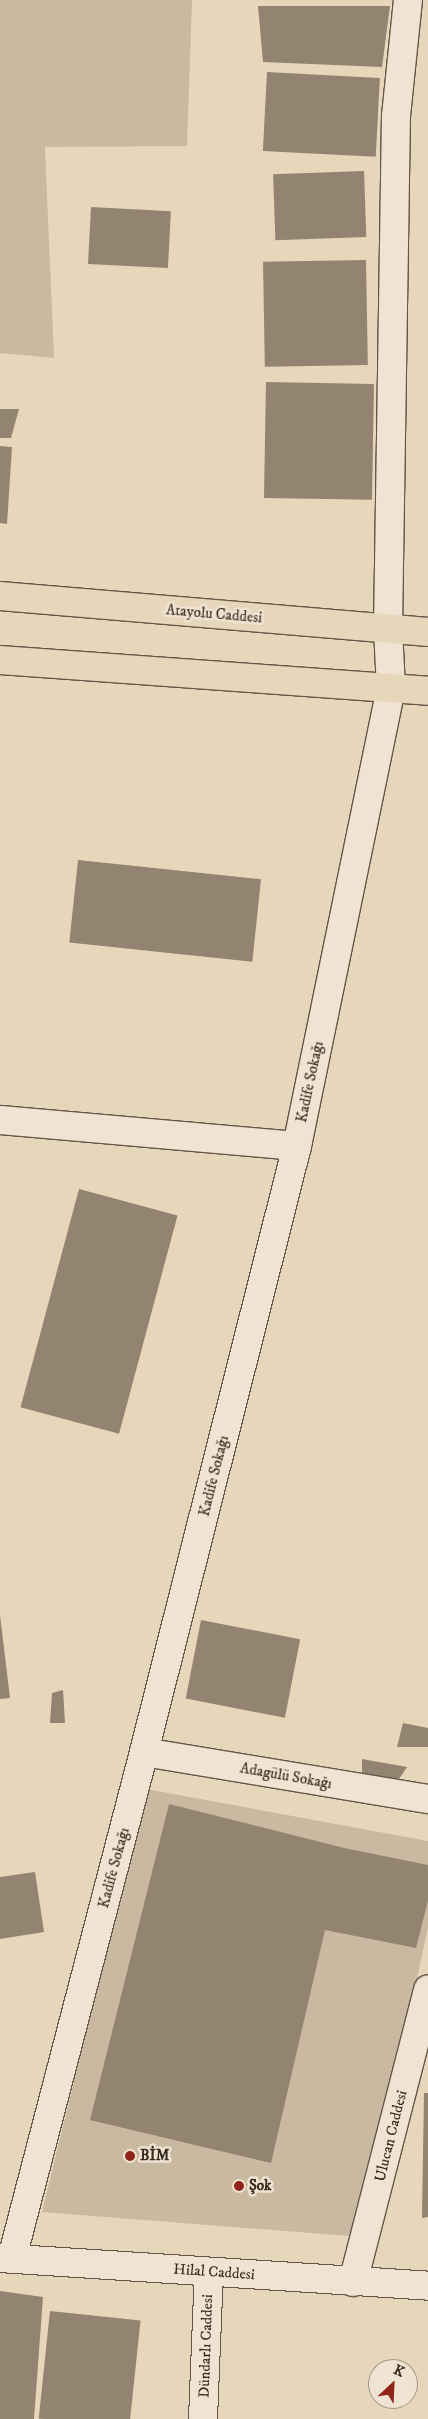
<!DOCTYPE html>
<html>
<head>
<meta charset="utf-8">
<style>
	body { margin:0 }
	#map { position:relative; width:428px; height:2419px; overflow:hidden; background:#e6d6ba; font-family:"IM FELL DW Pica",serif }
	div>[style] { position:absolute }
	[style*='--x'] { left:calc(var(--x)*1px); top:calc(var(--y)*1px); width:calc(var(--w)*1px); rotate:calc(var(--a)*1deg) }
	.green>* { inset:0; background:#c8b9a0 }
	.building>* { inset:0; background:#928470; transform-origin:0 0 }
	.roads { filter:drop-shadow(1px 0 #625646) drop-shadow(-1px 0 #625646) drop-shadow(0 1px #625646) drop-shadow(0 -1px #625646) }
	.minor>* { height:28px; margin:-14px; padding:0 14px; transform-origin:14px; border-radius:14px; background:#efe4d2 }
	.major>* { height:28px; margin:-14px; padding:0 14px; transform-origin:14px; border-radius:14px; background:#e6d6ba }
	.dots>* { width:14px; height:14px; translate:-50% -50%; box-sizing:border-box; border:2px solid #efe4d2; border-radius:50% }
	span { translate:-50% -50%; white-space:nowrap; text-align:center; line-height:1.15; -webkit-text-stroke:5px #efe4d2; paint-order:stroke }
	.street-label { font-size:15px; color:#362b1f }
	.poi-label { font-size:15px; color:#362b1f; font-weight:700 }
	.left { translate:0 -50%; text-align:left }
	.north { position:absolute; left:368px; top:2359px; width:50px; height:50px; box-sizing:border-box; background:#efe4d2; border:1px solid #a59a8a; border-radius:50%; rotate:25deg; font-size:14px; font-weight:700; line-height:20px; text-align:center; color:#362b1f }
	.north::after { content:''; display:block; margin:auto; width:18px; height:22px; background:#8f2418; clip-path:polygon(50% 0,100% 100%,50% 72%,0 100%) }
</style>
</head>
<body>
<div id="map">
	<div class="green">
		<div style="clip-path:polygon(0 0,192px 0,187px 146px,45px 147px,54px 358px,0 353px)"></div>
		<div style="clip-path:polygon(146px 1789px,428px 1841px,428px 1927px,362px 2237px,42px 2212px)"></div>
	</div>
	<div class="building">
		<div style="clip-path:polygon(258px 6px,390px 6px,382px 67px,263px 62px)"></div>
		<div style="left:267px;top:72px;width:113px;height:79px;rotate:3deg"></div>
		<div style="left:364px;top:171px;width:66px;height:91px;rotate:88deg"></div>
		<div style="left:91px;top:207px;width:80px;height:57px;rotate:3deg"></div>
		<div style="left:366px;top:260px;width:105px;height:103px;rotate:89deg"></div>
		<div style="left:266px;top:382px;width:108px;height:116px;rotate:1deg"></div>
		<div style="clip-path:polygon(0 409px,19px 409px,11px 438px,0 438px)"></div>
		<div style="clip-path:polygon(0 446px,12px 447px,7px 524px,0 523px)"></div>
		<div style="left:78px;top:860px;width:184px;height:83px;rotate:6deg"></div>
		<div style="left:79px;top:1189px;width:102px;height:226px;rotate:15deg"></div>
		<div style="clip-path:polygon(0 1615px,10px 1698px,0 1699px)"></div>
		<div style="left:201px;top:1620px;width:101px;height:80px;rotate:11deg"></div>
		<div style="clip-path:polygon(63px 1690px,65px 1723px,50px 1723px,52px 1693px)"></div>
		<div style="clip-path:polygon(403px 1723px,428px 1728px,428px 1747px,397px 1747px)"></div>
		<div style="clip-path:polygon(362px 1759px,407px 1767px,399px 1779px,362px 1778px)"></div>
		<div style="clip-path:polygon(169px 1804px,344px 1848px,428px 1865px,428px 1901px,416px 1948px,325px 1930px,271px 2163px,90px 2120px)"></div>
		<div style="clip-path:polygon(35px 1872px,44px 1932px,0 1939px,0 1877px)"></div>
		<div style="clip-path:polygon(424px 2093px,428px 2093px,428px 2217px,422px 2218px)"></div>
		<div style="clip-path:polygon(0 2291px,43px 2297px,34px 2419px,0 2419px)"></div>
		<div style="left:50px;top:2311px;width:91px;height:108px;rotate:6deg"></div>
	</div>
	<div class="roads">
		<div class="minor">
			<div style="--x:0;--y:1120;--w:298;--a:5"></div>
			<div style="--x:144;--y:1752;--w:288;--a:9.4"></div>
			<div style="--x:0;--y:2258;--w:429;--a:3.7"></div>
			<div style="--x:12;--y:2258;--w:523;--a:-75.38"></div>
			<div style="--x:144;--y:1752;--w:625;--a:-75.83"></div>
			<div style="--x:297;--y:1146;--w:469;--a:-78.4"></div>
			<div style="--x:391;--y:687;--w:58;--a:-93"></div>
			<div style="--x:388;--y:629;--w:513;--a:-89.11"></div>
			<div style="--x:396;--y:116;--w:117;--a:-84.1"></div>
			<div style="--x:353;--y:2282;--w:302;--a:-75.6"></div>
			<div style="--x:203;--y:2419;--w:147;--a:-87.7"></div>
		</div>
		<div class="major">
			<div style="--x:0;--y:596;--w:430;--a:4.8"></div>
			<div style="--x:0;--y:660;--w:429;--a:4.1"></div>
		</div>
	</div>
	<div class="dots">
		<div style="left:130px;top:2156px;background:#8f2418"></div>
		<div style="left:239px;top:2186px;background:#8f2418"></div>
	</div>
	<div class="street-label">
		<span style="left:214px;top:614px;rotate:5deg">Atayolu Caddesi</span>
		<span style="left:310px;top:1082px;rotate:-78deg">Kadife Sokağı</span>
		<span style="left:214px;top:1476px;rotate:-76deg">Kadife Sokağı</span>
		<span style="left:286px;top:1776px;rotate:10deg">Adagülü Sokağı</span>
		<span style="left:114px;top:1868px;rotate:-75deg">Kadife Sokağı</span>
		<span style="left:391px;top:2136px;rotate:-76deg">Ulucan Caddesi</span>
		<span style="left:214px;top:2272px;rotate:4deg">Hilal Caddesi</span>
		<span style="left:206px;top:2346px;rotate:-88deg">Dündarlı Caddesi</span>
	</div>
	<div class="poi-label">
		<span class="left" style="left:140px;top:2156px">BİM</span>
		<span class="left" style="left:249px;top:2186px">Şok</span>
	</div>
	<div class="north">K</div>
</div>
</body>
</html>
